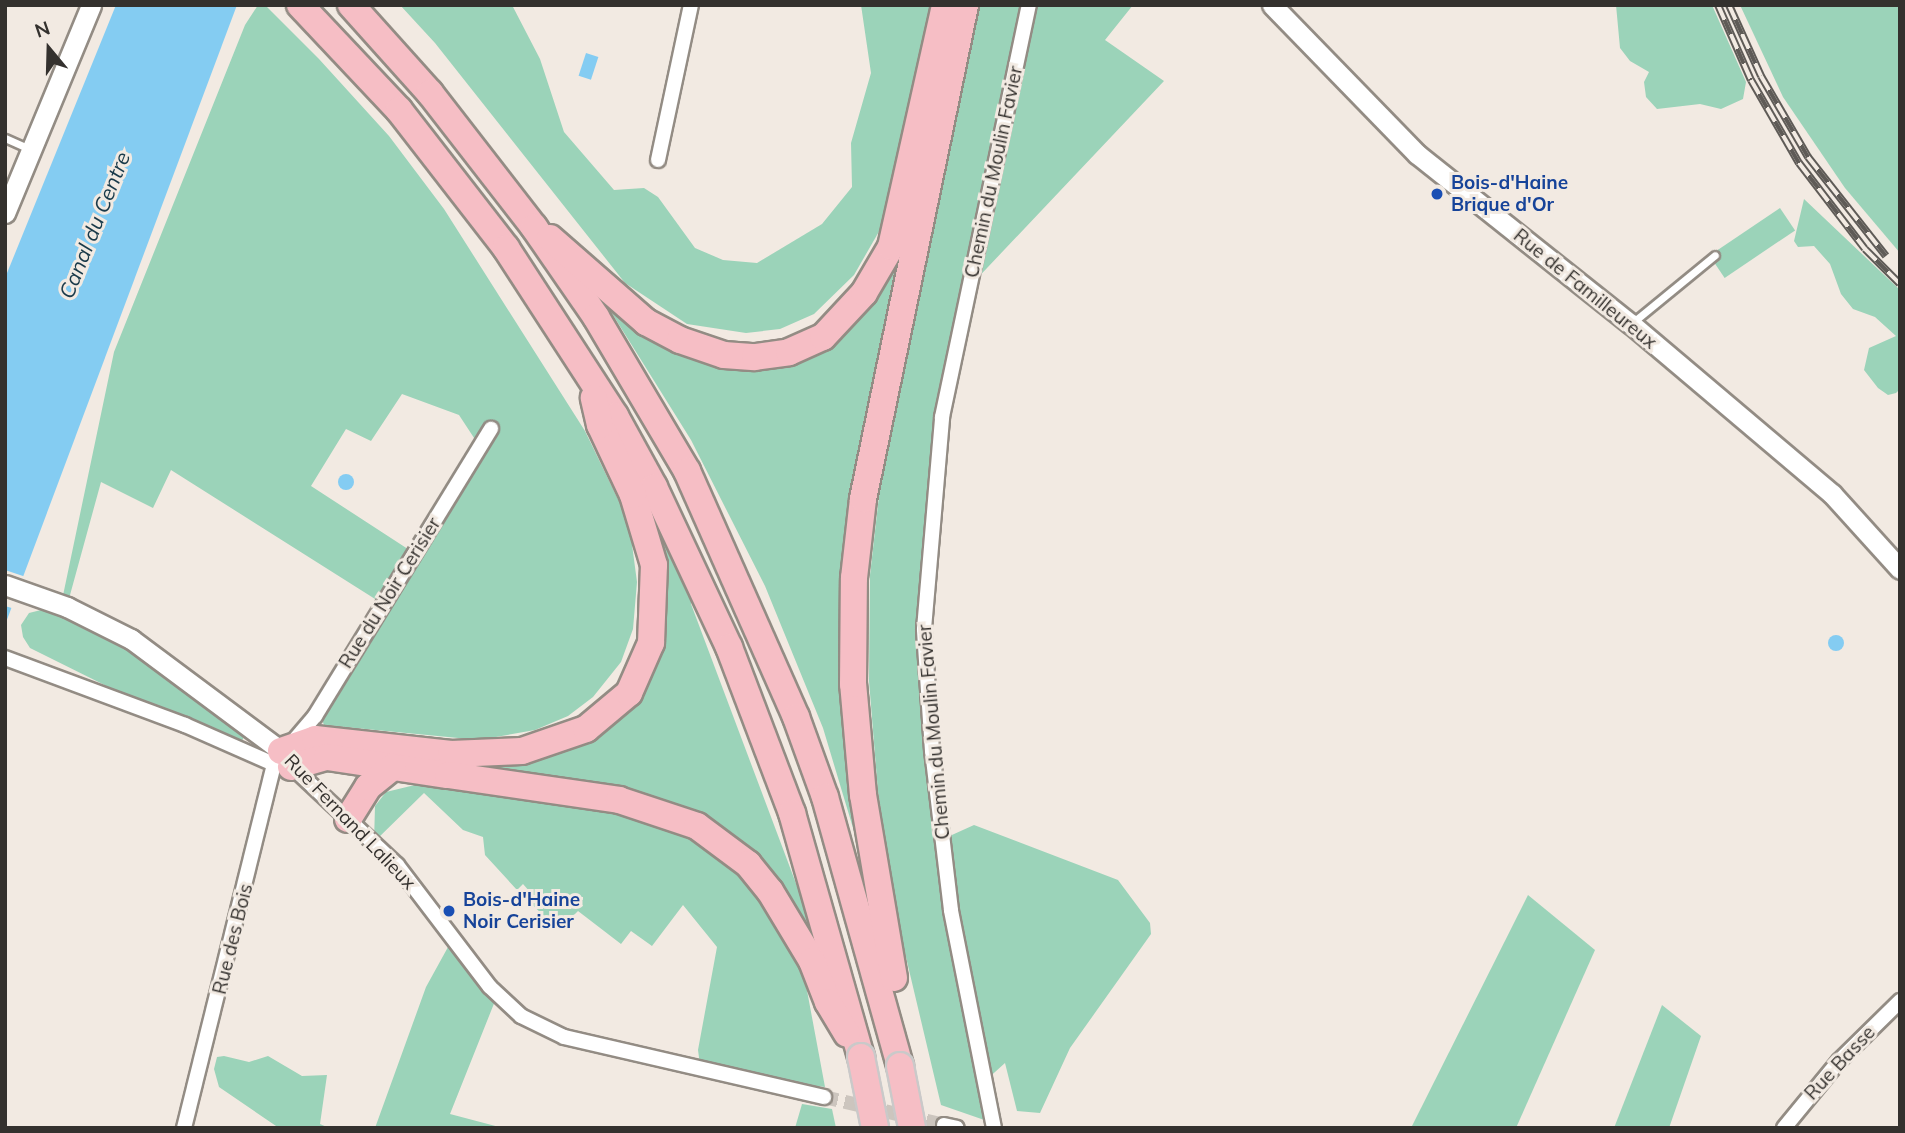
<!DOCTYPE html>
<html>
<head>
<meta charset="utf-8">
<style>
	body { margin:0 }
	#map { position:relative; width:1905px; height:1133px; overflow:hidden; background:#f2eae2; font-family:Mulish,sans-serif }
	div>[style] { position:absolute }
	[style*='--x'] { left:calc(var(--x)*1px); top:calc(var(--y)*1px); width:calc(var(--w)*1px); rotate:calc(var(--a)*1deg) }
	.green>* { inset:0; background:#9bd3b9; transform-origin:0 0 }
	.water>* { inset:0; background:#84ccf2; transform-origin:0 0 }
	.round { border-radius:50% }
	.pier>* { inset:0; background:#f2eae2 }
	.street-tunnel>* { height:14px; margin-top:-7px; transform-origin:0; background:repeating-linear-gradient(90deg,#ccc5be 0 14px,transparent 0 21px) }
	.roads { filter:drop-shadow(2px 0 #938c84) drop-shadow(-2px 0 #938c84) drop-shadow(0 2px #938c84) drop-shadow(0 -2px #938c84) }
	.lane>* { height:7px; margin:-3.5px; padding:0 3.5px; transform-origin:3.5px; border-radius:3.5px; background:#fff }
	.street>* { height:14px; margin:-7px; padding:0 7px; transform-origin:7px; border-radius:7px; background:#fff }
	.secondary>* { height:19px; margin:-9.5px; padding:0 9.5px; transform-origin:9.5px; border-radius:9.5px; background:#fff }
	.highway>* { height:26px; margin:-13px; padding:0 13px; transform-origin:13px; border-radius:13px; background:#f6bec5 }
	.rail>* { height:8px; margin-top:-4px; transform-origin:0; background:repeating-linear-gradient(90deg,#f2eae2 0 16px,#5f5b57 0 32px); box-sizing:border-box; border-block:2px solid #5f5b57 }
	.bridges { filter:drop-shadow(2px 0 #cac9c9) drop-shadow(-2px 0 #cac9c9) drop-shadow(0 2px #cac9c9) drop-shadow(0 -2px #cac9c9) }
	.highway-bridge>* { height:26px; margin:-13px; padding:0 13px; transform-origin:13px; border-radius:13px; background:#f6bec5 }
	.dots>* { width:19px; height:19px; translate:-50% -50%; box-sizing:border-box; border:4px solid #f2eae2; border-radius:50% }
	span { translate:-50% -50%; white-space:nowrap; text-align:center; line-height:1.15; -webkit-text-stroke:6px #f2eae2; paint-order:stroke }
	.street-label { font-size:19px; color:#34312e }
	.transit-label { font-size:19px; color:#164399; font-weight:700 }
	.left { translate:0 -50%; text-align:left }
	.water-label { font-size:21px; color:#193a4a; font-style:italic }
	.frame { position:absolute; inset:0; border:7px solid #34312e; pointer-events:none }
	.north { position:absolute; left:14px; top:14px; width:70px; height:70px; -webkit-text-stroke:5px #f2eae2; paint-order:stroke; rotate:341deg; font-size:19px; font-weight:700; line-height:28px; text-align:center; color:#34312e }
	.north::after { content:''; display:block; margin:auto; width:24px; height:32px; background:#34312e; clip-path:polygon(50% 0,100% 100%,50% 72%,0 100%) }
</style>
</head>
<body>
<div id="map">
	<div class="green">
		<div style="clip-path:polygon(evenodd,258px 5px,265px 5px,319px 59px,389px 136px,444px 209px,585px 431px,629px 522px,637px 582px,633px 629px,621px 662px,593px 697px,568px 716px,535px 730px,479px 740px,324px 725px,321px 717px,383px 604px,171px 470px,153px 508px,101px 482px,67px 606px,208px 703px,244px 737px,242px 741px,185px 725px,30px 648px,23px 637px,21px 625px,29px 613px,61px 605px,114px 352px,245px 25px,258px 5px,402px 394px,459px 415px,480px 447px,414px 553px,311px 486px,346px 429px,371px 441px,402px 394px)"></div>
		<div style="clip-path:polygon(400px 5px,512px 5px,540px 59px,564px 132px,614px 190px,644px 188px,658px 197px,695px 248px,723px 260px,757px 263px,822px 224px,852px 187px,851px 143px,871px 73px,861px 5px,930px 5px,881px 228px,854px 275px,814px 314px,780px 329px,746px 333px,687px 324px,625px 283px,435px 43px)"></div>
		<div style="clip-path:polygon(978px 5px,1133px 5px,1105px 40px,1164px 81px,970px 286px,942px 417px,924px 629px,943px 839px,974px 825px,1118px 880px,1150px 923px,1151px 934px,1070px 1048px,1040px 1113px,1017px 1111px,1005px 1063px,985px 1081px,993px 1123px,941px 1105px,900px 932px,878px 792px,869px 681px,870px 575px,879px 496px)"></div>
		<div style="clip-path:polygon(1616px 5px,1712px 5px,1746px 82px,1743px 99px,1721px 109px,1700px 104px,1657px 109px,1646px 97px,1644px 82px,1649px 72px,1630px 61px,1620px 48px)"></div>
		<div style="clip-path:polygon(1740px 5px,1900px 5px,1900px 253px,1845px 188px,1783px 97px)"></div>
		<div style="clip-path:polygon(1804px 199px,1900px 290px,1900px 389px,1896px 393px,1888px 395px,1878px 388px,1864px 370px,1869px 348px,1896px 336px,1875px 317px,1853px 309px,1841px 294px,1830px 264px,1814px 246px,1798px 247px,1794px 241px)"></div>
		<div style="clip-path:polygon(913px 202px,856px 496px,871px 888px,823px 728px,765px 586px,691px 440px,593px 283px,677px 350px,828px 342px)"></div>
		<div style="left:1780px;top:208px;width:27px;height:85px;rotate:56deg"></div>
		<div style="clip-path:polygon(648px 498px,691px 588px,691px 604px,827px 966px,726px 833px,449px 765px,638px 697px,661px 647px)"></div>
		<div style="clip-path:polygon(419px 784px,611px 806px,639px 813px,715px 849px,762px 897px,803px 969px,825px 1087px,701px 1072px,698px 1050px,717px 947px,683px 905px,652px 946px,631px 931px,621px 944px,578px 911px,559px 930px,525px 898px,530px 892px,523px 884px,517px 890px,485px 855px,483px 837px,463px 830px,424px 793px,374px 842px,375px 806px,386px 792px)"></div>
		<div style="clip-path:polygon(1528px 895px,1595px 950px,1516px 1128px,1411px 1128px)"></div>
		<div style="clip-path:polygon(453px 938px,497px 996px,450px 1114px,503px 1128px,375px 1128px,426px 987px)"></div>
		<div style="clip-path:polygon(1662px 1005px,1701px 1036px,1669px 1128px,1614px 1128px)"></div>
		<div style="clip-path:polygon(224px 1056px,249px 1062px,268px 1056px,302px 1076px,327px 1075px,320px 1124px,329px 1128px,279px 1128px,219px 1087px,214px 1069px,217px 1057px)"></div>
		<div style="clip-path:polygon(802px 1104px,832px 1109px,836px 1128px,795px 1128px)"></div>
	</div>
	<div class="water">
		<div style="clip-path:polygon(116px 5px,237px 5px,5px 625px,5px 278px)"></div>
		<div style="left:586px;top:53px;width:13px;height:24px;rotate:18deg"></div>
		<div class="round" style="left:338px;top:474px;width:16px;height:16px"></div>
		<div class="round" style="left:1828px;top:635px;width:16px;height:16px"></div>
	</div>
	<div class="pier">
		<div style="clip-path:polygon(5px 570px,26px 577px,15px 609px,5px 606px)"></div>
	</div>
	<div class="street-tunnel">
		<div style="--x:824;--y:1097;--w:123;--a:13.1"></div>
	</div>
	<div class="roads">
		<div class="lane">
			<div style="--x:5;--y:138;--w:27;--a:24"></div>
			<div style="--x:1632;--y:323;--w:107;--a:-39.3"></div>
		</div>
		<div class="street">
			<div style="--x:658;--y:160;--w:158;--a:-78"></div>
			<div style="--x:5;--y:658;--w:192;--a:20.4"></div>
			<div style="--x:185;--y:725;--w:97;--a:23.7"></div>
			<div style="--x:289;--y:764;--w:148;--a:43.1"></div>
			<div style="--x:397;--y:865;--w:153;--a:52.7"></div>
			<div style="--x:490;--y:987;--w:42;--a:43.1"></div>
			<div style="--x:521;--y:1016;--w:48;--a:26"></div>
			<div style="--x:564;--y:1037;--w:267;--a:13"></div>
			<div style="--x:944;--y:1125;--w:13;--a:13"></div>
			<div style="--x:184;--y:1128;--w:375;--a:-76.1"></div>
			<div style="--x:274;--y:764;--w:63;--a:-49.5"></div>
			<div style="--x:315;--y:716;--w:337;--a:-58.5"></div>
			<div style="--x:994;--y:1128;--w:222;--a:-101.2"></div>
			<div style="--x:951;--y:910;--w:160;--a:-96.8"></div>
			<div style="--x:932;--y:751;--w:122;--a:-93.8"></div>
			<div style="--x:924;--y:629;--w:213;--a:-85.1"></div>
			<div style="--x:942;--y:417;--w:421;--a:-78.1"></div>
			<div style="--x:1784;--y:1128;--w:87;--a:-50.6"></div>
			<div style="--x:1839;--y:1061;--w:86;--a:-44.5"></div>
		</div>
		<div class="secondary">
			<div style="--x:1272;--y:5;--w:208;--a:45.8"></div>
			<div style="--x:1417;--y:154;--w:273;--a:38.5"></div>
			<div style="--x:1631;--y:324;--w:263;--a:40.2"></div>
			<div style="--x:1832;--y:494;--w:101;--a:47.8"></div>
			<div style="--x:5;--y:213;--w:225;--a:-67.5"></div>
			<div style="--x:5;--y:585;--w:66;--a:19.5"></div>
			<div style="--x:67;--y:607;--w:72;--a:26.6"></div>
			<div style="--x:131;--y:639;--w:187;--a:36.7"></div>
		</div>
		<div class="highway">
			<div style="--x:300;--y:5;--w:144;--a:46.7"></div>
			<div style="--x:399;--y:110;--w:175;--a:52.2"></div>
			<div style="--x:506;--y:248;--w:200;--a:57"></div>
			<div style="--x:615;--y:416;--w:81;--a:61.2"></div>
			<div style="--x:654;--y:487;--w:177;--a:64.9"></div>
			<div style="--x:729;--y:647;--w:178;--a:69.2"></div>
			<div style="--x:792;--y:813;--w:254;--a:74.2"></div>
			<div style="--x:351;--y:5;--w:118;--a:48.1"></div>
			<div style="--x:430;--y:93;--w:170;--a:52.2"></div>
			<div style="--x:534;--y:227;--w:109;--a:55.4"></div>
			<div style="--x:596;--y:317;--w:179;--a:59.4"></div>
			<div style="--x:687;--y:471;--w:269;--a:66.1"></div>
			<div style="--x:796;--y:717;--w:85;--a:70.1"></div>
			<div style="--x:825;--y:797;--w:279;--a:74.4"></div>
			<div style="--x:550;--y:238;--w:128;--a:41.2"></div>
			<div style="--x:646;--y:322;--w:38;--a:28"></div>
			<div style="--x:680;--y:340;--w:46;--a:18.8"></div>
			<div style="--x:724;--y:355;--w:31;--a:4"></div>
			<div style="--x:755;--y:357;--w:34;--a:-8"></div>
			<div style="--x:789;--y:352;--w:37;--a:-24"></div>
			<div style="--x:823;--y:337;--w:60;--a:-47"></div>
			<div style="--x:864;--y:293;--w:53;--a:-59.6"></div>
			<div style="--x:891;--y:247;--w:248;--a:-77.4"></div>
			<div style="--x:281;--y:751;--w:36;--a:-19"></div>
			<div style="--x:315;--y:739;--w:137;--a:6.3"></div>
			<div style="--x:451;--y:754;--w:71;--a:-2.4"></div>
			<div style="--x:522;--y:751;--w:68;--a:-19"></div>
			<div style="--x:586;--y:729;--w:56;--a:-39.9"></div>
			<div style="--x:629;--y:693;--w:55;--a:-66.3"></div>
			<div style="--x:651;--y:643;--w:78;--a:-87.8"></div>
			<div style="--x:654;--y:565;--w:73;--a:-106.7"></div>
			<div style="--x:633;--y:495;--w:77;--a:-115.2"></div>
			<div style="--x:600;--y:425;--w:28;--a:-103"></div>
			<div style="--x:291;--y:767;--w:37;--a:-16"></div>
			<div style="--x:327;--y:757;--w:122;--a:8.5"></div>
			<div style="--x:448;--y:775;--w:173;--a:8.3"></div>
			<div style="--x:619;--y:800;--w:82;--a:18.4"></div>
			<div style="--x:697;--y:826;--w:64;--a:36.7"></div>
			<div style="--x:748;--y:864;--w:35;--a:51"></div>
			<div style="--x:770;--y:891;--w:82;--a:59"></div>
			<div style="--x:812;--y:961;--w:44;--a:68.7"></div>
			<div style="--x:828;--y:1002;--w:37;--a:59"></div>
			<div style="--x:348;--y:819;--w:38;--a:-58"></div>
			<div style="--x:368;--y:787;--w:32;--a:-39"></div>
			<div style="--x:894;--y:978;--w:186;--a:-99.6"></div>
			<div style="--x:863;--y:795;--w:111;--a:-95.1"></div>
			<div style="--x:853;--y:684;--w:106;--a:-89.5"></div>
			<div style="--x:854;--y:578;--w:80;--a:-83.5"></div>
			<div style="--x:863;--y:499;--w:504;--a:-78.33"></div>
		</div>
	</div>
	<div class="rail">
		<div style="--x:1718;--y:5;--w:82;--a:66.3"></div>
		<div style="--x:1751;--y:80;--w:96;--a:60"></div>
		<div style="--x:1799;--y:163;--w:108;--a:52.5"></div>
		<div style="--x:1865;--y:249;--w:49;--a:45"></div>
		<div style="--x:1729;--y:5;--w:78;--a:65.7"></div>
		<div style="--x:1761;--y:76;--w:94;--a:59.9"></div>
		<div style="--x:1808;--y:157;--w:126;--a:51.8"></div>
	</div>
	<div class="bridges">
		<div class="highway-bridge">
			<div style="--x:861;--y:1057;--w:72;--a:78.8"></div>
			<div style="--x:900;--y:1066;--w:63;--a:79"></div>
		</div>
	</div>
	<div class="dots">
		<div style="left:1437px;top:194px;background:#1a4fb4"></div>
		<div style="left:449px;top:911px;background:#1a4fb4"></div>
	</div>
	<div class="street-label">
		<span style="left:994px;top:172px;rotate:-78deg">Chemin du Moulin Favier</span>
		<span style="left:1585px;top:289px;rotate:39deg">Rue de Familleureux</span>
		<span style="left:390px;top:593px;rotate:-58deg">Rue du Noir Cerisier</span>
		<span style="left:934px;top:732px;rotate:-95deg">Chemin du Moulin Favier</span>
		<span style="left:350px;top:822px;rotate:46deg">Rue Fernand Lalieux</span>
		<span style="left:233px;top:939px;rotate:-76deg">Rue des Bois</span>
		<span style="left:1840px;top:1063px;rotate:-47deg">Rue Basse</span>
	</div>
	<div class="transit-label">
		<span class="left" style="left:1451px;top:194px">Bois-d'Haine<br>Brique d'Or</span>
		<span class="left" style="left:463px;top:911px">Bois-d'Haine<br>Noir Cerisier</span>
	</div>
	<div class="water-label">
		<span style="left:94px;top:225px;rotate:-68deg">Canal du Centre</span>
	</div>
	<div class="frame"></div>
	<div class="north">N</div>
</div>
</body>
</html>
